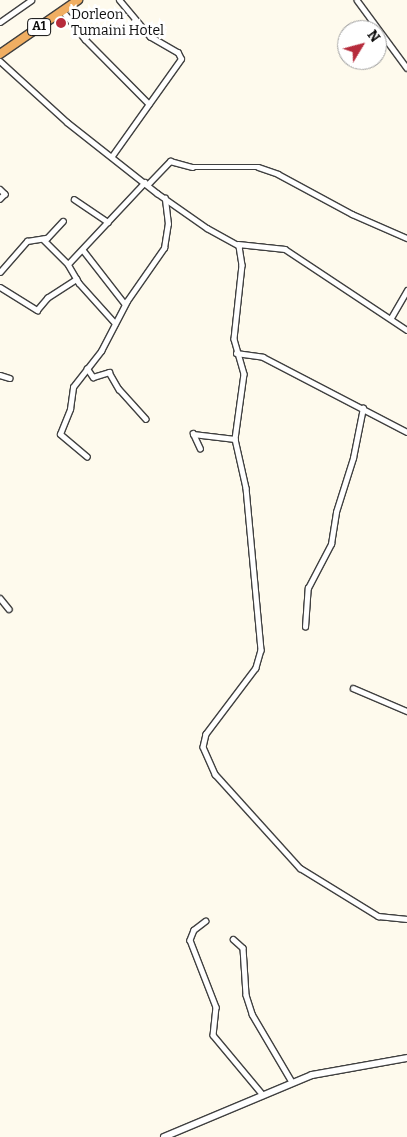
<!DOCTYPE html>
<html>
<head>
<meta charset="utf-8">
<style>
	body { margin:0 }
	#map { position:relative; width:407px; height:1137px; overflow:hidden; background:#fefaed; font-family:Bitter,serif }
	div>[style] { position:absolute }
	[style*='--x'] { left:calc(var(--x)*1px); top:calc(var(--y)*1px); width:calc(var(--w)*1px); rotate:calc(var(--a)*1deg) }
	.roads { filter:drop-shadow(1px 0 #404040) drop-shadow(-1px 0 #404040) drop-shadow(0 1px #404040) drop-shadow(0 -1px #404040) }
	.minor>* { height:4.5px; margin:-2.25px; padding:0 2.25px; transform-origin:2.25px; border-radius:2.25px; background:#fff }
	.tertiary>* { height:5.5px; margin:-2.75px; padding:0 2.75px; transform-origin:2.75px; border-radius:2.75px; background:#fff }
	.trunk>* { height:8px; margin:-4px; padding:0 4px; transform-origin:4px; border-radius:4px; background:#f0ae62 }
	.dots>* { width:14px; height:14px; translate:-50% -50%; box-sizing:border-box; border:2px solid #fff; border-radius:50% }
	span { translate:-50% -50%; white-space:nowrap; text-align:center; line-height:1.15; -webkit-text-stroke:5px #fff; paint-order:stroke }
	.shield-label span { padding:1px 4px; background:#fff; border:1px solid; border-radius:4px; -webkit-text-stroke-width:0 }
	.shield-label { font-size:12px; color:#0d0d0d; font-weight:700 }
	.poi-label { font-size:14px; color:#0d0d0d }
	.left { translate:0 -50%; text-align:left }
	.north { position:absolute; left:337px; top:20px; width:50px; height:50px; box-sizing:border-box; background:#fff; border:1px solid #9e9e9e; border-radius:50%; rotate:53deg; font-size:14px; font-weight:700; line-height:20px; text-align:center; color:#0d0d0d }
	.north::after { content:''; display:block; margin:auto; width:18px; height:22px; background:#b62b3b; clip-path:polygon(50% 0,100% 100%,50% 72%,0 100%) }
</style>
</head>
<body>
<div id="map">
	<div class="roads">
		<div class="minor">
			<div style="--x:357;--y:0;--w:84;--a:53.7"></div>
			<div style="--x:63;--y:11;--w:36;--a:52"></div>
			<div style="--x:85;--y:39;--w:91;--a:45.4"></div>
			<div style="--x:0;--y:22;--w:38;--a:-35"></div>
			<div style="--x:0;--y:61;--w:91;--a:42.3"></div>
			<div style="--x:67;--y:122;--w:115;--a:38.3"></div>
			<div style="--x:157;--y:193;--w:61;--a:35"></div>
			<div style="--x:207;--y:228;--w:37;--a:29"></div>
			<div style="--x:239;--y:246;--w:19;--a:81"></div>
			<div style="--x:242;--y:265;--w:74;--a:96.2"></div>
			<div style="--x:234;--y:339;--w:36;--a:74"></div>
			<div style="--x:244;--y:374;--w:66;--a:97.9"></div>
			<div style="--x:235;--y:439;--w:50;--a:77.3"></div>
			<div style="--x:246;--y:488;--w:163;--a:84.7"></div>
			<div style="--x:261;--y:650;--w:19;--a:106"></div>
			<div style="--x:256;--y:668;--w:83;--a:127.1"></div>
			<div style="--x:206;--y:734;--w:13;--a:103"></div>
			<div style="--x:203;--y:747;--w:30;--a:66"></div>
			<div style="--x:215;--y:774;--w:127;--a:47.9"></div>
			<div style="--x:300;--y:868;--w:92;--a:31.6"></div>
			<div style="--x:378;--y:916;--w:29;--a:6"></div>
			<div style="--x:112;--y:156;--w:119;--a:-54.6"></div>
			<div style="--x:181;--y:59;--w:7;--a:-117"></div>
			<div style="--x:178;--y:53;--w:32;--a:-150"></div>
			<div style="--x:150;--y:37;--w:48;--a:-130"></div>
			<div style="--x:148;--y:184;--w:32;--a:-46"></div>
			<div style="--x:170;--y:161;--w:23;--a:15"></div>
			<div style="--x:192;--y:167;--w:66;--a:0"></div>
			<div style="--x:258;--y:167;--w:21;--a:19"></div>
			<div style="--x:278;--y:174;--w:84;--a:28.4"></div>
			<div style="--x:352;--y:214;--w:60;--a:23.6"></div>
			<div style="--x:0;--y:189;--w:7;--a:45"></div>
			<div style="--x:5;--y:194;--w:7;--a:135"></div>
			<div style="--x:74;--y:199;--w:41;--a:34.1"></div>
			<div style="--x:43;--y:239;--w:35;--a:45"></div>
			<div style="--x:68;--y:264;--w:22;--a:60"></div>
			<div style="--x:79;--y:283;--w:54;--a:48"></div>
			<div style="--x:238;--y:244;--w:47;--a:6.1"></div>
			<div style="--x:285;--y:249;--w:146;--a:33.6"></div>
			<div style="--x:83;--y:250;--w:68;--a:52.1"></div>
			<div style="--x:68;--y:264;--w:112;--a:-46.8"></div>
			<div style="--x:0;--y:272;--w:41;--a:-48.9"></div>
			<div style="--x:27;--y:241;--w:20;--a:-9"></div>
			<div style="--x:47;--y:238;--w:23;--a:-47"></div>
			<div style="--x:0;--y:287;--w:44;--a:31.9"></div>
			<div style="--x:37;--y:310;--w:16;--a:-50"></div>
			<div style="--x:47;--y:298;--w:35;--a:-33"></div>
			<div style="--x:391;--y:318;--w:32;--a:-60"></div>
			<div style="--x:236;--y:353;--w:27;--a:8"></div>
			<div style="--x:263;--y:357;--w:162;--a:27.5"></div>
			<div style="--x:87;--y:368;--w:11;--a:56"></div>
			<div style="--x:93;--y:377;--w:17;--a:-17"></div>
			<div style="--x:109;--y:372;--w:20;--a:60"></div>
			<div style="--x:119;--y:389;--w:40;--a:48"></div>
			<div style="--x:0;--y:375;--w:10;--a:17"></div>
			<div style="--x:200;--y:449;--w:17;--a:-115"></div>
			<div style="--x:193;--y:434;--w:42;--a:6.8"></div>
			<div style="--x:87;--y:457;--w:35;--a:-140"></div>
			<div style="--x:60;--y:434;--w:27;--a:-68"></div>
			<div style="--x:70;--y:409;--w:22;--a:-82"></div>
			<div style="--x:73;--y:387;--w:46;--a:-52.1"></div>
			<div style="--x:101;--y:351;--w:56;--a:-62.5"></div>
			<div style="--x:127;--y:301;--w:65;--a:-55.1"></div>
			<div style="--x:164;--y:248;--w:24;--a:-81"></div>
			<div style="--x:168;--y:224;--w:26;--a:-97"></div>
			<div style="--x:0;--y:598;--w:14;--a:51"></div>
			<div style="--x:305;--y:627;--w:39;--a:-86"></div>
			<div style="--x:308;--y:588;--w:50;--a:-62.4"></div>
			<div style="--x:331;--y:544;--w:32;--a:-81"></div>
			<div style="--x:336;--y:512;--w:57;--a:-72.5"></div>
			<div style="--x:353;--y:458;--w:51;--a:-78.7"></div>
			<div style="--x:353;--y:688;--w:59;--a:23.1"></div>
			<div style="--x:206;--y:921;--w:15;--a:143"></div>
			<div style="--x:194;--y:930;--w:11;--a:112"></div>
			<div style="--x:190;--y:940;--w:72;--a:68.8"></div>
			<div style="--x:216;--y:1007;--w:28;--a:96"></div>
			<div style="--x:213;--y:1035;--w:78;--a:50.2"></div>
			<div style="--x:233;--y:939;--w:13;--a:42"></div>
			<div style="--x:243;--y:948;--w:47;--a:86.3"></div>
			<div style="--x:246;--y:995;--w:20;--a:72"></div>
			<div style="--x:252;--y:1014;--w:79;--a:59.5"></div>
		</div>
		<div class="tertiary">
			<div style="--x:164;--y:1137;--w:160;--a:-22.7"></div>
			<div style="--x:312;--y:1075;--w:97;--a:-10.1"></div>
		</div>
		<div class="trunk">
			<div style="--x:0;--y:54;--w:95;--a:-34.7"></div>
		</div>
	</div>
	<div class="dots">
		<div style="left:61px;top:23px;background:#b62b3b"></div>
	</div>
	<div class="shield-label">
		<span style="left:39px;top:27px">A1</span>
	</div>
	<div class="poi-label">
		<span class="left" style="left:71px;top:23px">Dorleon<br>Tumaini Hotel</span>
	</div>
	<div class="north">N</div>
</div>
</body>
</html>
